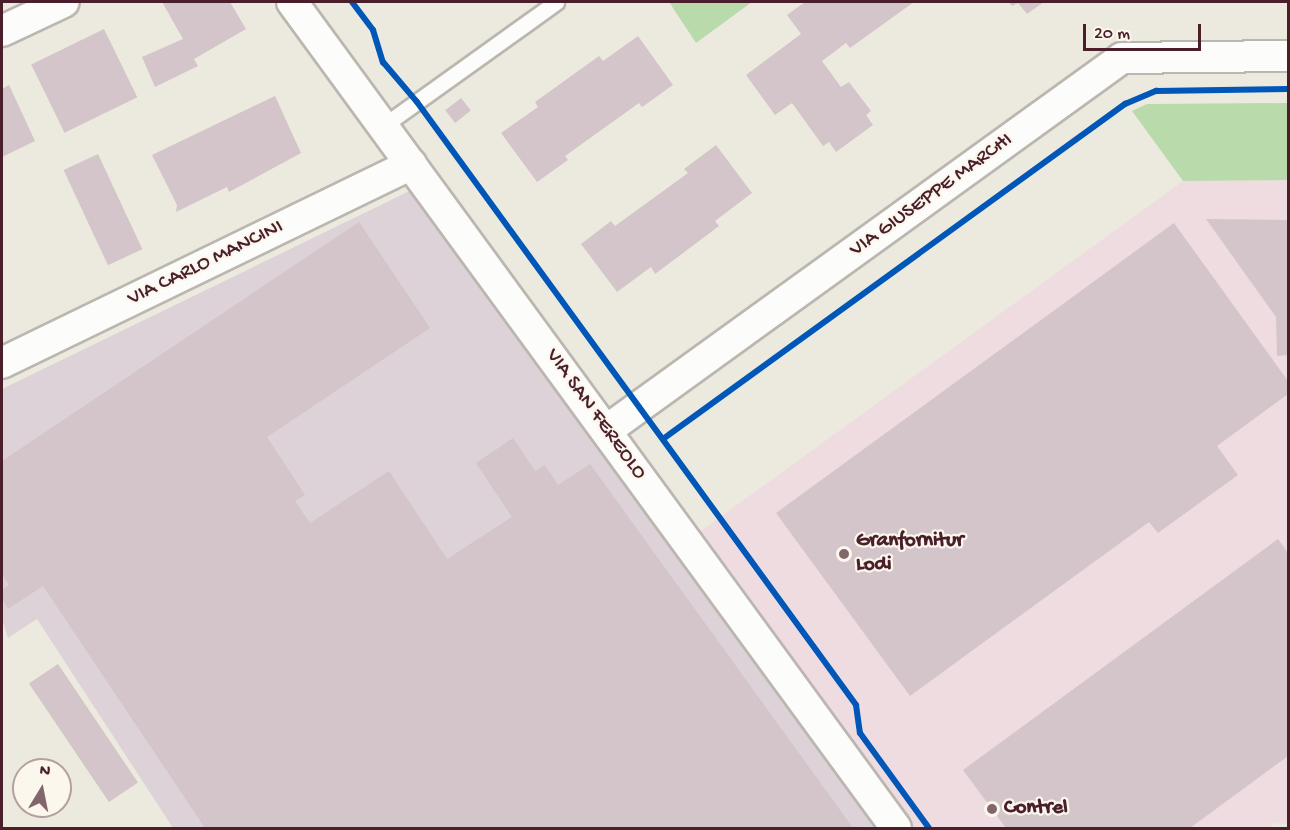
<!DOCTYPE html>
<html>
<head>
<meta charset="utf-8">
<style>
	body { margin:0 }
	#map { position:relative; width:1290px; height:830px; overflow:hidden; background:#eceade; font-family:"Gochi Hand",sans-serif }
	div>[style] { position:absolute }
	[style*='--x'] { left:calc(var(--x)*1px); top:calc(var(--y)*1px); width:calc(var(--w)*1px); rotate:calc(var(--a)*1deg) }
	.built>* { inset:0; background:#eedce1 }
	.industrial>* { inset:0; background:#dcd2d7 }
	.green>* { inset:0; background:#b9dbac }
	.building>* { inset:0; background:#d3c5ca; transform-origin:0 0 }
	.roads { filter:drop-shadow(2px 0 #bcb6b0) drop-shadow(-2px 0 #bcb6b0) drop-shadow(0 2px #bcb6b0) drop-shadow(0 -2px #bcb6b0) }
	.service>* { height:15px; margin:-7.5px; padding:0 7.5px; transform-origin:7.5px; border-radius:7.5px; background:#fcfcfa }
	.minor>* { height:30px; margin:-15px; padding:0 15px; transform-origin:15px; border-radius:15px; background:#fcfcfa }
	.cycleway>* { height:6px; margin:-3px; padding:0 3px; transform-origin:3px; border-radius:3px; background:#0057b8 }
	.dots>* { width:16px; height:16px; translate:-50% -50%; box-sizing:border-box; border:3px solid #fbf7ec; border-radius:50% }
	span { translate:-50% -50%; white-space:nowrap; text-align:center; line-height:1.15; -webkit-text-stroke:4.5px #fbf7ec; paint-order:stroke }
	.street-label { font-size:21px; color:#4a1f2b }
	.poi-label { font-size:21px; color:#4a1f2b; font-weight:700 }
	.left { translate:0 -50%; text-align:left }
	.frame { position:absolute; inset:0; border:3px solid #4a1f2b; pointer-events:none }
	.north { position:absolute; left:12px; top:758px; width:60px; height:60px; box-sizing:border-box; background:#fbf7ec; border:2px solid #b4a19f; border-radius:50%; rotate:10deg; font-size:16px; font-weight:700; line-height:24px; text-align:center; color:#4a1f2b }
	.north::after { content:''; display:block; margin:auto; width:21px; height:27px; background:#83666a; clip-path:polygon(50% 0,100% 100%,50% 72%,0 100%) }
	.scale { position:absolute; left:1083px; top:24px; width:118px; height:27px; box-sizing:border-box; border:3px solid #4a1f2b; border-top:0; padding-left:8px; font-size:18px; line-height:21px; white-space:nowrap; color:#4a1f2b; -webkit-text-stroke:4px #fbf7ec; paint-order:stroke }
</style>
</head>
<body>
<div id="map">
	<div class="built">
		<div style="clip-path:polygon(1288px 180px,1288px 824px,1275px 823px,1268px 828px,900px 828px,690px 539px,1183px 181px)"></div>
	</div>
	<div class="industrial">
		<div style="clip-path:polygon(422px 185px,889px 828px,173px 828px,37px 619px,8px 638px,2px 619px,2px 389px)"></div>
	</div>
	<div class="green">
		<div style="clip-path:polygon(669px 2px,752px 2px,696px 43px)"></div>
		<div style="clip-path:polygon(1288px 103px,1288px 180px,1183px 181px,1132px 111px,1147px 104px)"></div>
	</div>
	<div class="building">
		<div style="clip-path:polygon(162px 2px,230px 2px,246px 29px,194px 59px,198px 66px,155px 87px,142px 57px,183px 39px)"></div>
		<div style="clip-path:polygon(805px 2px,914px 2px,850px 48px,846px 43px,822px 61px,841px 87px,849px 82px,871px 111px,866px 115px,873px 125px,836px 152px,829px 142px,823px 146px,792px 103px,775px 115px,746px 75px,801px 34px,787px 15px)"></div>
		<div style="clip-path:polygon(1009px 2px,1044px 2px,1027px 14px,1018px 3px,1012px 6px)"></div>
		<div style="left:104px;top:29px;width:76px;height:81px;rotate:64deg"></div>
		<div style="clip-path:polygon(638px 36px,673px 85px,642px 107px,639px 103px,565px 156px,568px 160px,537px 182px,501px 133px,538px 107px,535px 102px,599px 56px,603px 61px)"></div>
		<div style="clip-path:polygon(9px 85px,35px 141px,2px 157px,2px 89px)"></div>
		<div style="clip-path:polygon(275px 96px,301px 153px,229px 192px,227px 187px,176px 212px,177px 205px,152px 155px)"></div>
		<div style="left:461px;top:98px;width:16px;height:20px;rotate:52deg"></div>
		<div style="clip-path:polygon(716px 145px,752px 193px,715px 221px,719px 226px,655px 274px,651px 267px,617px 292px,581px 244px,611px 221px,615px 226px,688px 173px,684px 169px)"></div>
		<div style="left:98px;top:154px;width:105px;height:38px;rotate:65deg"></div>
		<div style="clip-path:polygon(1206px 219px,1288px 220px,1288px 355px,1277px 356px,1276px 317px)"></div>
		<div style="clip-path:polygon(359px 222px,430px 328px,267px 437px,305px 495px,295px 501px,310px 523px,389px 471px,447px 559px,512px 517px,476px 463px,513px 438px,535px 471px,545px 465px,558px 485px,590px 464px,853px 828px,205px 828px,43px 586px,8px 609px,2px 598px,2px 590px,9px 585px,2px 574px,2px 461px)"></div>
		<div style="clip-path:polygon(1174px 223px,1288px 381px,1288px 394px,1217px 446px,1238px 475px,1158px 533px,1149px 522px,910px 696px,776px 513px)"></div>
		<div style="clip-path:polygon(1278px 539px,1288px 553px,1288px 756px,1190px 828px,1006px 828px,963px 770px)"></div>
		<div style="left:58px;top:664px;width:143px;height:35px;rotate:56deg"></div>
	</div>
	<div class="roads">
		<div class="service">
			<div style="--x:383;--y:126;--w:213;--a:-35.6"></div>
		</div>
		<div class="minor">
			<div style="--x:292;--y:2;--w:1023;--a:53.82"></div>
			<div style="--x:2;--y:31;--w:68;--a:-25.1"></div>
			<div style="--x:2;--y:363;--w:455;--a:-25.9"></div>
			<div style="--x:607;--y:430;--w:635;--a:-35.84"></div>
			<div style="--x:1122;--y:58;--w:166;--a:-0.7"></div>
		</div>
	</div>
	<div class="cycleway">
		<div style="--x:352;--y:2;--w:35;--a:53"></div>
		<div style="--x:373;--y:30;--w:34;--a:73"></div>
		<div style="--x:383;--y:62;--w:52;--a:49.6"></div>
		<div style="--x:417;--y:102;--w:746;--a:53.94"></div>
		<div style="--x:856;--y:705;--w:28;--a:82"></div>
		<div style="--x:860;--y:733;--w:117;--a:54"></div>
		<div style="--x:663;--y:439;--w:571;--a:-35.95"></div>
		<div style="--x:1125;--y:104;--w:34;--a:-23"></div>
		<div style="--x:1156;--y:91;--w:132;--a:-0.9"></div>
	</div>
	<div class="dots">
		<div style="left:844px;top:554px;background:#83666a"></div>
		<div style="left:992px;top:809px;background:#83666a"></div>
	</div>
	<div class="street-label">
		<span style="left:932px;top:196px;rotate:-36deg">VIA GIUSEPPE MARCHI</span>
		<span style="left:206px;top:264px;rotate:-26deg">VIA CARLO MANCINI</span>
		<span style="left:595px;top:415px;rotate:54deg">VIA SAN FEREOLO</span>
	</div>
	<div class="poi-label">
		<span class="left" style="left:856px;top:554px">Granfornitur<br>Lodi</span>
		<span class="left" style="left:1004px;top:809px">Contrel</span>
	</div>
	<div class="frame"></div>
	<div class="north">N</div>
	<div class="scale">20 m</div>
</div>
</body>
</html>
